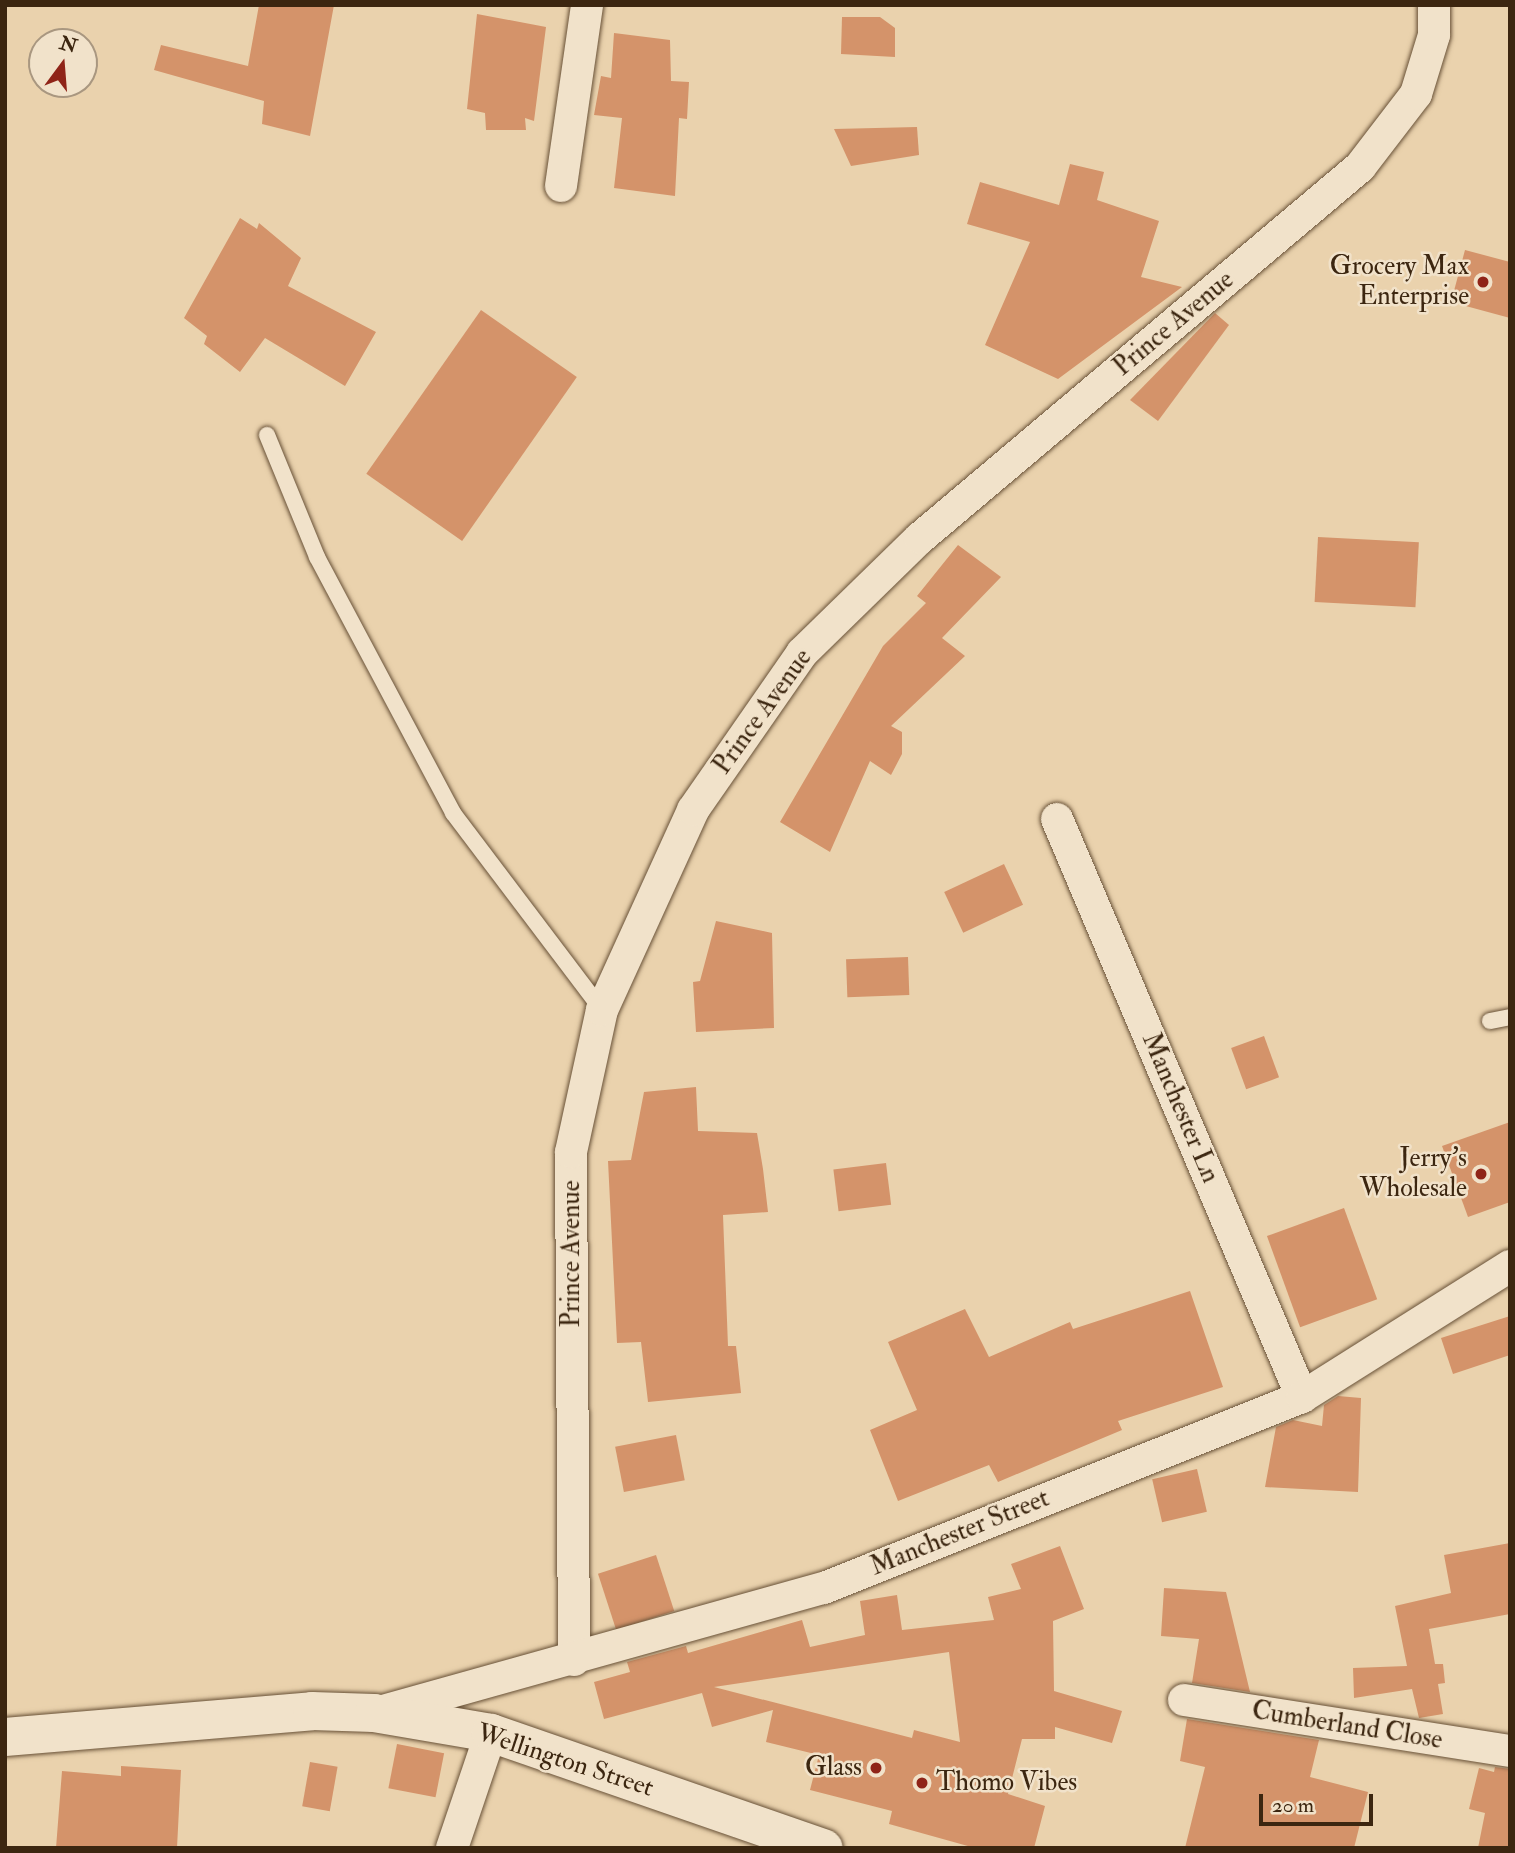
<!DOCTYPE html>
<style>
body{margin:0}
#map{position:relative;width:1515px;height:1853px;overflow:hidden;background:#ead2ad;font-family:"IM FELL Double Pica",serif}
div>[style]{position:absolute}
.building>*{inset:0;background:#d4936a;transform-origin:0 0}
.roads{filter:drop-shadow(0 0 2px #685137) drop-shadow(0 0 2px #685137)}
.service>*{height:16px;margin:-8px;padding:0 8px;transform-origin:8px;border-radius:8px;background:#f1e2ca}
.minor>*{height:32px;margin:-16px;padding:0 16px;transform-origin:16px;border-radius:16px;background:#f1e2ca}
.secondary>*{height:38px;margin:-19px;padding:0 19px;transform-origin:19px;border-radius:19px;background:#f1e2ca}
.dots>*{width:19px;height:19px;translate:-50% -50%;box-sizing:border-box;border:4px solid #f1e2ca;border-radius:50%}
span{translate:-50% -50%;white-space:nowrap;text-align:center;line-height:1.15;-webkit-text-stroke:5px #f1e2ca;paint-order:stroke}
.poi-label{font-size:26px;color:#3c2610}
.right{translate:-100% -50%;text-align:right}
.left{translate:0 -50%;text-align:left}
.street-label{font-size:26px;color:#3c2610}
.frame{position:absolute;inset:0;border:7px solid #3c2610;pointer-events:none}
.north{position:absolute;left:28px;top:28px;width:70px;height:70px;box-sizing:border-box;background:#f1e2ca;border:2px solid #a99780;border-radius:50%;rotate:16deg;font-size:19px;font-weight:700;line-height:28px;text-align:center;color:#3c2610}
.north::after{content:'';display:block;margin:auto;width:24px;height:32px;background:#8f2418;clip-path:polygon(50% 0,100% 100%,50% 72%,0 100%)}
.scale{position:absolute;left:1259px;top:1794px;width:114px;height:32px;box-sizing:border-box;border:4px solid #3c2610;border-top:0;padding-left:9px;font-size:21px;line-height:24px;white-space:nowrap;color:#3c2610;-webkit-text-stroke:5px #f1e2ca;paint-order:stroke}
</style>
<div id="map">
<div class="building">
<div style="clip-path:polygon(259px 5px,334px 5px,310px 136px,262px 124px,264px 101px,154px 70px,161px 45px,248px 66px)"></div>
<div style="clip-path:polygon(477px 14px,546px 27px,534px 121px,525px 118px,526px 130px,486px 130px,485px 113px,467px 109px)"></div>
<div style="clip-path:polygon(842px 17px,880px 17px,895px 28px,895px 57px,841px 54px)"></div>
<div style="clip-path:polygon(614px 33px,670px 40px,671px 81px,689px 82px,687px 119px,679px 118px,675px 196px,614px 188px,622px 118px,594px 115px,601px 76px,611px 78px)"></div>
<div style="clip-path:polygon(917px 127px,919px 155px,851px 166px,834px 129px)"></div>
<div style="clip-path:polygon(1070px 164px,1104px 172px,1097px 200px,1159px 221px,1141px 277px,1182px 287px,1058px 379px,985px 345px,1030px 242px,967px 224px,980px 182px,1059px 205px)"></div>
<div style="clip-path:polygon(240px 218px,257px 229px,259px 223px,301px 258px,288px 286px,376px 332px,345px 386px,265px 338px,240px 372px,204px 344px,207px 336px,184px 318px)"></div>
<div style="clip-path:polygon(1465px 250px,1510px 262px,1510px 318px,1451px 302px)"></div>
<div style="left:481px;top:310px;width:117px;height:200px;rotate:35deg"></div>
<div style="clip-path:polygon(1215px 313px,1229px 325px,1158px 421px,1130px 400px)"></div>
<div style="left:1318px;top:537px;width:101px;height:65px;rotate:3deg"></div>
<div style="clip-path:polygon(958px 545px,1001px 577px,942px 638px,965px 656px,891px 726px,902px 732px,902px 754px,891px 775px,870px 761px,830px 852px,780px 822px,883px 646px,926px 603px,917px 596px)"></div>
<div style="left:1004px;top:864px;width:45px;height:66px;rotate:65deg"></div>
<div style="clip-path:polygon(716px 921px,772px 933px,774px 1028px,696px 1032px,693px 982px,700px 981px)"></div>
<div style="left:908px;top:957px;width:38px;height:62px;rotate:88deg"></div>
<div style="left:1264px;top:1036px;width:44px;height:35px;rotate:70deg"></div>
<div style="clip-path:polygon(696px 1087px,698px 1131px,757px 1133px,763px 1169px,768px 1212px,723px 1215px,728px 1346px,736px 1346px,741px 1393px,648px 1402px,641px 1342px,617px 1343px,608px 1161px,631px 1160px,644px 1092px)"></div>
<div style="clip-path:polygon(1510px 1122px,1510px 1202px,1468px 1217px,1442px 1146px)"></div>
<div style="left:886px;top:1163px;width:42px;height:53px;rotate:83deg"></div>
<div style="left:1344px;top:1208px;width:97px;height:82px;rotate:70deg"></div>
<div style="clip-path:polygon(1190px 1291px,1223px 1387px,1118px 1421px,1122px 1430px,998px 1482px,989px 1465px,898px 1501px,870px 1430px,917px 1410px,888px 1342px,965px 1309px,989px 1357px,1070px 1322px,1073px 1329px)"></div>
<div style="clip-path:polygon(1510px 1316px,1510px 1355px,1453px 1374px,1441px 1338px)"></div>
<div style="clip-path:polygon(1338px 1396px,1361px 1398px,1358px 1492px,1265px 1487px,1276px 1427px,1293px 1420px,1322px 1426px,1324px 1405px)"></div>
<div style="left:676px;top:1435px;width:46px;height:62px;rotate:79deg"></div>
<div style="left:1197px;top:1469px;width:44px;height:46px;rotate:77deg"></div>
<div style="clip-path:polygon(1510px 1543px,1510px 1614px,1429px 1629px,1435px 1664px,1443px 1664px,1445px 1683px,1438px 1684px,1443px 1714px,1419px 1718px,1412px 1689px,1354px 1698px,1353px 1668px,1407px 1666px,1395px 1606px,1451px 1593px,1444px 1555px)"></div>
<div style="clip-path:polygon(evenodd,1060px 1546px,1084px 1609px,1053px 1621px,1054px 1691px,1122px 1711px,1112px 1743px,1055px 1727px,1055px 1739px,1022px 1739px,1008px 1794px,1045px 1806px,1034px 1848px,975px 1848px,889px 1824px,892px 1811px,810px 1790px,819px 1755px,766px 1742px,773px 1710px,712px 1727px,702px 1693px,604px 1719px,594px 1682px,630px 1672px,627px 1662px,686px 1646px,688px 1653px,802px 1620px,810px 1647px,865px 1635px,860px 1601px,897px 1595px,902px 1630px,994px 1620px,988px 1597px,1021px 1589px,1011px 1564px,1060px 1546px,949px 1652px,960px 1742px,914px 1730px,912px 1738px,714px 1687px,949px 1652px)"></div>
<div style="left:656px;top:1555px;width:59px;height:61px;rotate:72deg"></div>
<div style="clip-path:polygon(1164px 1588px,1226px 1592px,1250px 1692px,1192px 1683px,1199px 1639px,1161px 1636px)"></div>
<div style="clip-path:polygon(1187px 1719px,1319px 1740px,1310px 1777px,1368px 1792px,1354px 1848px,1185px 1848px,1205px 1767px,1180px 1761px)"></div>
<div style="left:397px;top:1744px;width:48px;height:45px;rotate:11deg"></div>
<div style="left:310px;top:1762px;width:28px;height:45px;rotate:10deg"></div>
<div style="clip-path:polygon(121px 1766px,181px 1770px,177px 1848px,56px 1848px,62px 1771px,121px 1776px)"></div>
<div style="clip-path:polygon(1495px 1767px,1510px 1769px,1510px 1848px,1478px 1848px,1485px 1813px,1469px 1809px,1479px 1768px,1494px 1772px)"></div>
</div>
<div class="roads">
<div class="service">
<div style="left:267px;top:435px;width:132px;rotate:67.7deg"></div>
<div style="left:317px;top:557px;width:290px;rotate:62deg"></div>
<div style="left:453px;top:813px;width:247px;rotate:52.9deg"></div>
<div style="left:1490px;top:1021px;width:20px;rotate:-11deg"></div>
</div>
<div class="minor">
<div style="left:561px;top:186px;width:183px;rotate:-81.8deg"></div>
<div style="left:1057px;top:819px;width:628px;rotate:67.03deg"></div>
<div style="left:574px;top:1660px;width:508px;rotate:-90.34deg"></div>
<div style="left:571px;top:1152px;width:145px;rotate:-77.7deg"></div>
<div style="left:602px;top:1010px;width:220px;rotate:-65.5deg"></div>
<div style="left:693px;top:810px;width:191px;rotate:-55.2deg"></div>
<div style="left:802px;top:653px;width:165px;rotate:-44.3deg"></div>
<div style="left:920px;top:538px;width:576px;rotate:-40.14deg"></div>
<div style="left:1360px;top:167px;width:92px;rotate:-52.5deg"></div>
<div style="left:1416px;top:94px;width:62px;rotate:-73deg"></div>
<div style="left:1434px;top:35px;width:30px;rotate:-90deg"></div>
<div style="left:1184px;top:1700px;width:330px;rotate:8.9deg"></div>
<div style="left:379px;top:1712px;width:462px;rotate:-15.6deg"></div>
<div style="left:824px;top:1588px;width:515px;rotate:-21.78deg"></div>
<div style="left:1302px;top:1397px;width:246px;rotate:-32.2deg"></div>
<div style="left:452px;top:1848px;width:121px;rotate:-71.3deg"></div>
</div>
<div class="secondary">
<div style="left:5px;top:1737px;width:308px;rotate:-4.8deg"></div>
<div style="left:312px;top:1711px;width:62px;rotate:1.8deg"></div>
<div style="left:374px;top:1713px;width:119px;rotate:9.7deg"></div>
<div style="left:491px;top:1733px;width:352px;rotate:19.1deg"></div>
</div>
</div>
<div class="dots">
<div style="left:1483px;top:282px;background:#8f2418"></div>
<div style="left:1481px;top:1174px;background:#8f2418"></div>
<div style="left:876px;top:1768px;background:#8f2418"></div>
<div style="left:922px;top:1783px;background:#8f2418"></div>
</div>
<div class="poi-label">
<span class="right" style="left:1469px;top:282px">Grocery Max<br>Enterprise</span>
<span class="right" style="left:1467px;top:1174px">Jerry's<br>Wholesale</span>
<span class="right" style="left:862px;top:1768px">Glass</span>
<span class="left" style="left:936px;top:1783px">Thomo Vibes</span>
</div>
<div class="street-label">
<span style="left:1174px;top:324px;rotate:-40deg">Prince Avenue</span>
<span style="left:763px;top:712px;rotate:-54deg">Prince Avenue</span>
<span style="left:1180px;top:1108px;rotate:67deg">Manchester Ln</span>
<span style="left:572px;top:1254px;rotate:-90deg">Prince Avenue</span>
<span style="left:960px;top:1533px;rotate:-22deg">Manchester Street</span>
<span style="left:1347px;top:1726px;rotate:9deg">Cumberland Close</span>
<span style="left:565px;top:1761px;rotate:18deg">Wellington Street</span>
</div>
<div class="frame"></div>
<div class="north">N</div>
<div class="scale">20 m</div>
</div>
